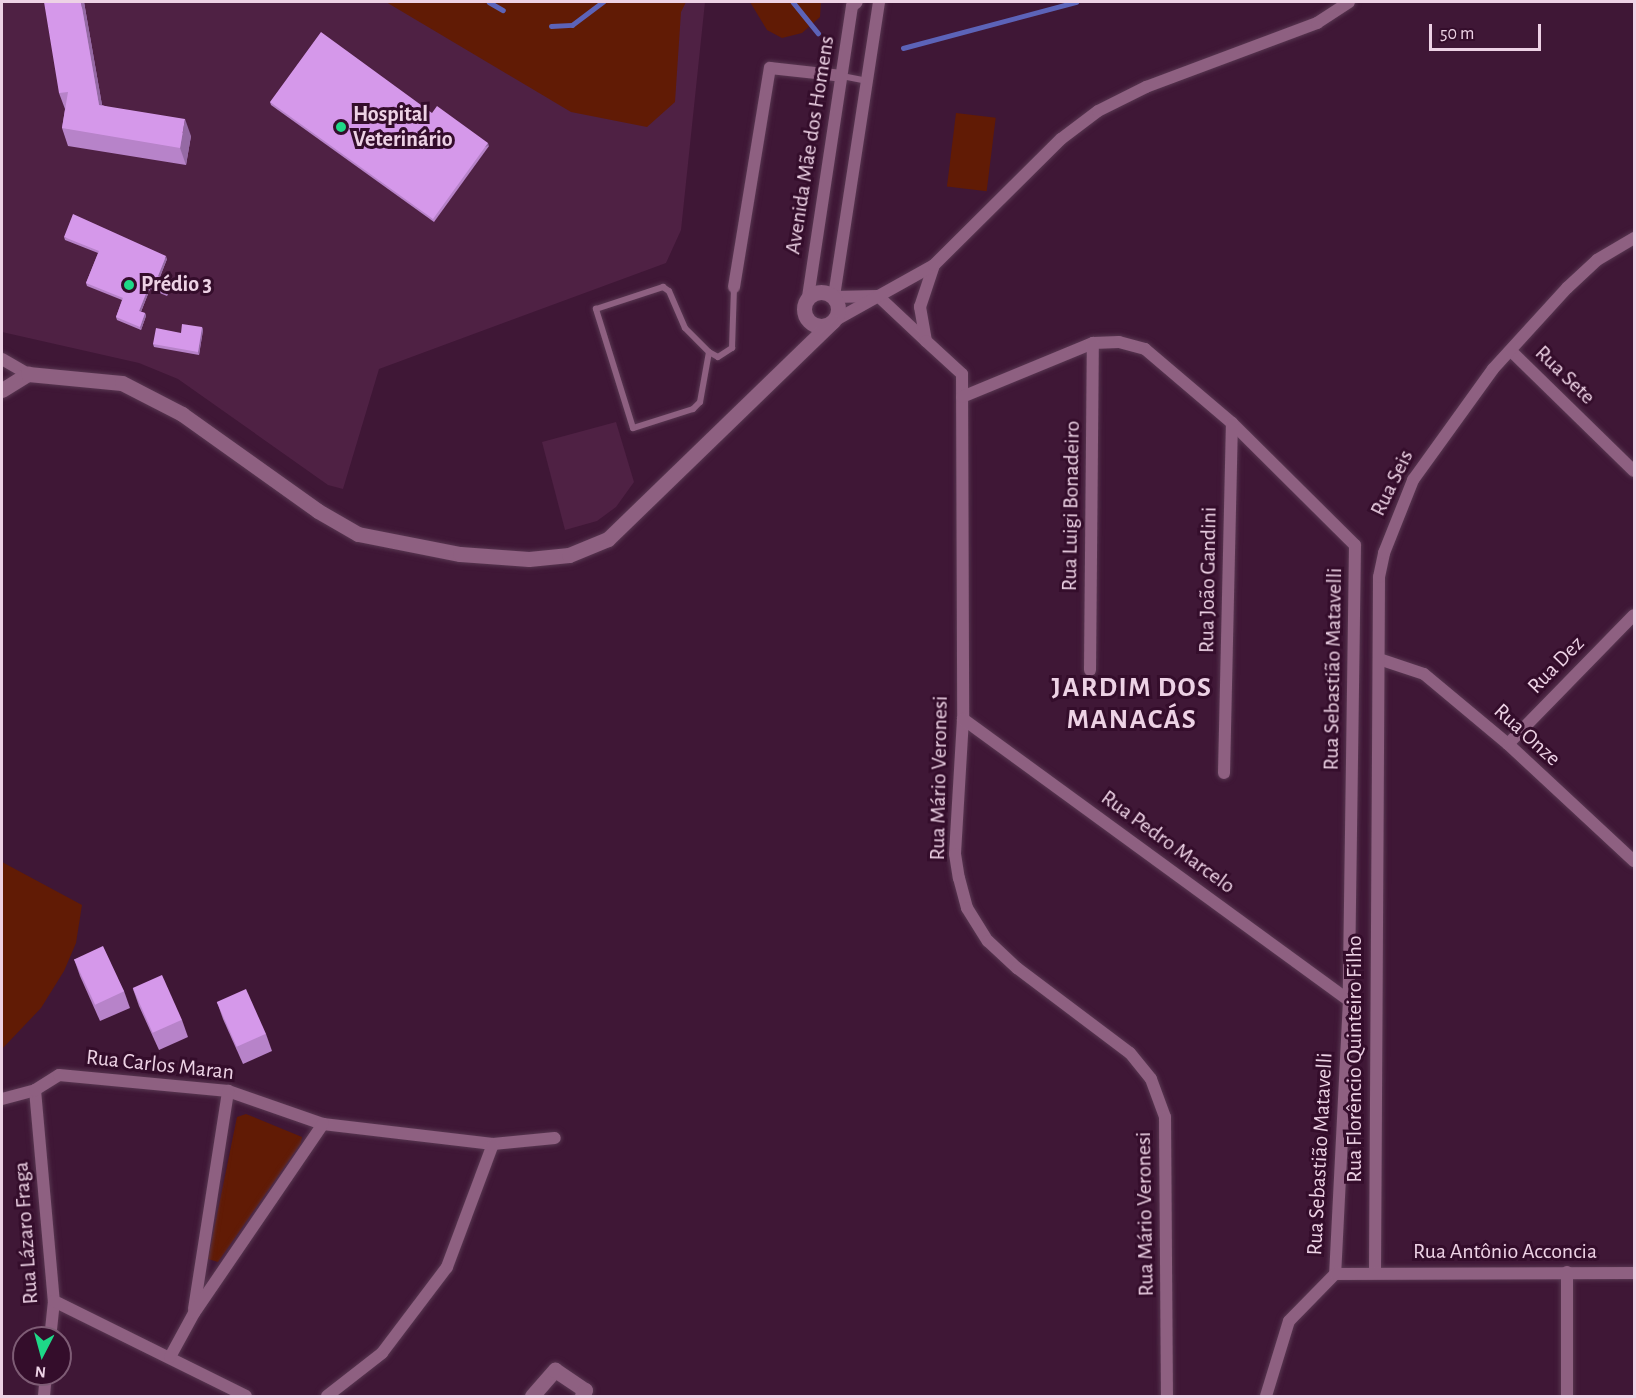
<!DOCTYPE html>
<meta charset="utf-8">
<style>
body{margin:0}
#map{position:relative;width:1636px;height:1398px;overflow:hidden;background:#3f1736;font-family:"Alegreya Sans",sans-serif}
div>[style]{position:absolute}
.built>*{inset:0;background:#4f2144}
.green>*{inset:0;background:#611b05;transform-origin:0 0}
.stream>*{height:4.5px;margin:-2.25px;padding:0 2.25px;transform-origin:2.25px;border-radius:2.25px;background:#5c63b8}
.roads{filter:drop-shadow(0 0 2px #583751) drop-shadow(0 0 2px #583751)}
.service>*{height:6px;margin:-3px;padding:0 3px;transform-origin:3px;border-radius:3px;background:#8e6081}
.minor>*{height:12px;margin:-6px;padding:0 6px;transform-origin:6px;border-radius:6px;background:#8e6081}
.tertiary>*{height:15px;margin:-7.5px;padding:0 7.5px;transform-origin:7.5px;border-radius:7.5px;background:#8e6081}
.tertiary>.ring{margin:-7.5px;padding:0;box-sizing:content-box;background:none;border:15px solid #8e6081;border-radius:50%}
.wall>*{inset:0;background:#b783c9}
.shaded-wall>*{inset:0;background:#956aa4;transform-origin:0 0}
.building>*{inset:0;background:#d598ea;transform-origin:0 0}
.dots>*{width:16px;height:16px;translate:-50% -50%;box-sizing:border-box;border:3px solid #340d2b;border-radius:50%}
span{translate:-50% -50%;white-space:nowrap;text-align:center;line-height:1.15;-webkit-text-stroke:6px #340d2b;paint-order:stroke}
.poi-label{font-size:22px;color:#edd2e5;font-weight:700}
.left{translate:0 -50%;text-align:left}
.street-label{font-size:22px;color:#edd2e5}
.district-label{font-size:28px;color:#edd2e5;font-weight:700;letter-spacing:1.5px}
.frame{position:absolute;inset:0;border:3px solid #edd2e5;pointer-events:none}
.north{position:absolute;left:12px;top:1326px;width:60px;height:60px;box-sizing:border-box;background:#340d2b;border:2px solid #7e5c75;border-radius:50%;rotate:186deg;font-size:16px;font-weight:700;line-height:24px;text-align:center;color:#edd2e5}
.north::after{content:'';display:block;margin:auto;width:21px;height:27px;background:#1ed888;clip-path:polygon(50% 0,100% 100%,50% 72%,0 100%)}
.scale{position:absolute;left:1429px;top:24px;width:112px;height:27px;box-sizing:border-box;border:3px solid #edd2e5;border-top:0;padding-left:8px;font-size:18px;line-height:21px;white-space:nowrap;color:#edd2e5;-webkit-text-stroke:4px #340d2b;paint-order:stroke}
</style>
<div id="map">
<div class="built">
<div style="clip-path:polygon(2px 2px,705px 2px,681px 230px,666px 263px,379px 369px,343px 489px,328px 485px,178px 379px,139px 363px,2px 332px)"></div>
<div style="clip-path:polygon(616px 422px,634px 482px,616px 507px,597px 521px,565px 530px,542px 442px)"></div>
</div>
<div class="green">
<div style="clip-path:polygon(386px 2px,686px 2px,681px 12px,675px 102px,647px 127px,571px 112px)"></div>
<div style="clip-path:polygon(750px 2px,821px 2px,820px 17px,802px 33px,782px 38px,767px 30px)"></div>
<div style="left:956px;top:113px;width:40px;height:74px;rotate:7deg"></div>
<div style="clip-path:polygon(2px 862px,82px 905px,76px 943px,64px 971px,41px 1008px,2px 1049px)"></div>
<div style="clip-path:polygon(246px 1114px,302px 1137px,301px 1143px,218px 1262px,208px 1259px,237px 1117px)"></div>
</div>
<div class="stream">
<div style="left:489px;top:2px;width:16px;rotate:30deg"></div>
<div style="left:793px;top:2px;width:40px;rotate:51deg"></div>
<div style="left:551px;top:26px;width:21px;rotate:-3deg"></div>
<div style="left:572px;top:25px;width:39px;rotate:-37deg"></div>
<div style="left:903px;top:48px;width:179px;rotate:-14.9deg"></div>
</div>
<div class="roads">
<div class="service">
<div style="left:842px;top:76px;width:26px;rotate:11deg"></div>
<div style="left:663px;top:287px;width:7px;rotate:34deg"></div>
<div style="left:669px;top:291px;width:40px;rotate:66.6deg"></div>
<div style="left:685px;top:328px;width:34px;rotate:45deg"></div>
<div style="left:709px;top:352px;width:51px;rotate:100.2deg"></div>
<div style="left:700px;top:402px;width:10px;rotate:135deg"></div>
<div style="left:693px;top:409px;width:63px;rotate:162.4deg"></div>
<div style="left:633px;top:428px;width:125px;rotate:-107.3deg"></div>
<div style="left:596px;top:309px;width:71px;rotate:-18.2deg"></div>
<div style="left:709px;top:352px;width:10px;rotate:29deg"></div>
<div style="left:718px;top:357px;width:17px;rotate:-33deg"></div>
<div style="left:732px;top:348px;width:61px;rotate:-88.1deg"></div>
</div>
<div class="minor">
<div style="left:879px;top:2px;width:298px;rotate:98.7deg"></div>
<div style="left:834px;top:297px;width:44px;rotate:-1.3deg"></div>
<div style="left:878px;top:296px;width:66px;rotate:43.2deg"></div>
<div style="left:926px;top:341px;width:35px;rotate:-100deg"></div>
<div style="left:920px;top:307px;width:44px;rotate:-71.6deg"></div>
<div style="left:734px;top:287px;width:222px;rotate:-80.7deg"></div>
<div style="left:770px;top:68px;width:72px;rotate:6.3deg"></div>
<div style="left:808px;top:297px;width:294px;rotate:-81.4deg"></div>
<div style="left:852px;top:6px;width:6px;rotate:-39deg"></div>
<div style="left:832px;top:322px;width:117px;rotate:-29.2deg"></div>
<div style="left:934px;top:265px;width:179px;rotate:-44.8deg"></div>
<div style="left:1061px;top:139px;width:46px;rotate:-37.1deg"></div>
<div style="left:1098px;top:111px;width:54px;rotate:-26.6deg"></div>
<div style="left:1146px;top:87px;width:183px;rotate:-20.5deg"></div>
<div style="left:1317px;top:23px;width:38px;rotate:-33deg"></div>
<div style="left:926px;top:341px;width:49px;rotate:42.5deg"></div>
<div style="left:962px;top:374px;width:345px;rotate:89.8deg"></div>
<div style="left:963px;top:719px;width:135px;rotate:93.4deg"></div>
<div style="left:955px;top:854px;width:24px;rotate:81deg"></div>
<div style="left:959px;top:878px;width:31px;rotate:75deg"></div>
<div style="left:967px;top:908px;width:39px;rotate:58deg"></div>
<div style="left:988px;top:941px;width:40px;rotate:43deg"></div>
<div style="left:1017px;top:968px;width:141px;rotate:37deg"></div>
<div style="left:1130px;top:1053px;width:33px;rotate:51deg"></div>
<div style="left:1151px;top:1079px;width:40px;rotate:69.8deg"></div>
<div style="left:1165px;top:1117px;width:279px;rotate:89.6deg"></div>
<div style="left:1512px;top:352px;width:170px;rotate:44.3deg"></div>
<div style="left:2px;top:359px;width:30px;rotate:30deg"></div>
<div style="left:962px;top:397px;width:142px;rotate:-22.4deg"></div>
<div style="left:1093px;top:343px;width:26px;rotate:-2deg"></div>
<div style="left:1119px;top:342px;width:27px;rotate:15deg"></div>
<div style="left:1145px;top:349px;width:114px;rotate:40.4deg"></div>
<div style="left:1232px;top:423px;width:173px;rotate:44.8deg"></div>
<div style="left:1355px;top:545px;width:455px;rotate:90.8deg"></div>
<div style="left:1349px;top:1000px;width:274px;rotate:92.9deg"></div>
<div style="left:1379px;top:659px;width:47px;rotate:18.4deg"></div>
<div style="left:1424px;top:674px;width:109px;rotate:39.8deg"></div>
<div style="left:1508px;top:744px;width:172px;rotate:42.9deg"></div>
<div style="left:1090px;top:670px;width:327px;rotate:-89.5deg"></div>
<div style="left:963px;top:719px;width:477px;rotate:36.1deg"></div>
<div style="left:1508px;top:744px;width:180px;rotate:-45.7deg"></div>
<div style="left:1224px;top:773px;width:350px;rotate:-88.7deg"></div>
<div style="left:35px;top:1090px;width:212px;rotate:84.9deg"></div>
<div style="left:54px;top:1301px;width:37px;rotate:96deg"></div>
<div style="left:2px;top:1099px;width:34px;rotate:-15deg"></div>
<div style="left:35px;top:1090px;width:28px;rotate:-32deg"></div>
<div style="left:59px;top:1075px;width:170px;rotate:5.4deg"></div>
<div style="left:228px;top:1091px;width:101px;rotate:19.2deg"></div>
<div style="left:323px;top:1124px;width:171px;rotate:6.7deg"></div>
<div style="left:493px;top:1144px;width:62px;rotate:-5.5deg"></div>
<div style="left:1375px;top:1273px;width:696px;rotate:-89.67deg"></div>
<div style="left:1379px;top:577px;width:25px;rotate:-78deg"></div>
<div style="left:1384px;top:553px;width:79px;rotate:-68.3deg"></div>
<div style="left:1413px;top:480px;width:137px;rotate:-54.2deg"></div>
<div style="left:1493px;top:369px;width:110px;rotate:-47.6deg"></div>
<div style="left:1567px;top:288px;width:41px;rotate:-43deg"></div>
<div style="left:1597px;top:260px;width:43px;rotate:-30.7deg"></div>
<div style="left:54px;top:1301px;width:214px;rotate:26.3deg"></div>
<div style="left:194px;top:1309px;width:221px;rotate:-81.1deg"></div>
<div style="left:170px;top:1357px;width:50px;rotate:-61.4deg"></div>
<div style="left:194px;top:1313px;width:229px;rotate:-55.7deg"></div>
<div style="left:44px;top:1396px;width:22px;rotate:-85deg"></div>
<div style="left:327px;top:1396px;width:70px;rotate:-38deg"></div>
<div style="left:382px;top:1353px;width:108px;rotate:-52.9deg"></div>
<div style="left:447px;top:1267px;width:131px;rotate:-69.5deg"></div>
<div style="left:1266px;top:1396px;width:78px;rotate:-73deg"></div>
<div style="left:1289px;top:1321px;width:66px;rotate:-45.6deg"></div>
<div style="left:1335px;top:1274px;width:299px;rotate:-0.2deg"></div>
<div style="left:1567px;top:1396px;width:124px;rotate:-90deg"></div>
</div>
<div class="tertiary">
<div class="ring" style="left:804px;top:292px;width:19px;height:19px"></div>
<div style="left:2px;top:390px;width:31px;rotate:-32deg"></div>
<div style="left:28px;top:374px;width:94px;rotate:5.5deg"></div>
<div style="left:122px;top:383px;width:68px;rotate:27.3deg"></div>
<div style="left:182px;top:414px;width:167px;rotate:35.5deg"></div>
<div style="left:318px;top:511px;width:46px;rotate:29.9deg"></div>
<div style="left:358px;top:534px;width:104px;rotate:11.1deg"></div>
<div style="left:460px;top:554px;width:69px;rotate:4.1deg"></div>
<div style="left:529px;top:559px;width:40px;rotate:-5.7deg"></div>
<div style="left:569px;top:555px;width:42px;rotate:-22.3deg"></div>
<div style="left:608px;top:539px;width:312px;rotate:-44.1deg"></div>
<div style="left:532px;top:1396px;width:35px;rotate:-49deg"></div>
<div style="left:555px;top:1370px;width:36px;rotate:34deg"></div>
<div style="left:585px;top:1390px;width:7px;rotate:117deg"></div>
</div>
</div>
<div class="wall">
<div style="clip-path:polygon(84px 2px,102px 105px,191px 136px,186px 165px,68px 146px,62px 128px,65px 109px,59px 93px)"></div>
<div style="clip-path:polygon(270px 102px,432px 113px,489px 146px,434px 222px,271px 105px)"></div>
<div style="clip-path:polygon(64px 237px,167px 259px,160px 277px,171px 281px,172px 284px,167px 296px,150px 289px,141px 312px,145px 313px,146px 316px,141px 330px,117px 320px,116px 317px,122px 300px,87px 286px,86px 283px,98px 253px,65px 240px)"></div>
<div style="clip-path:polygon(202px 327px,203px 330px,199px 355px,154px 347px,153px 344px,181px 333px)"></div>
<div style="clip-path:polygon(74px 959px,124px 991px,130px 1008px,100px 1021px,80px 976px)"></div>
<div style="clip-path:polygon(133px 989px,182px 1020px,188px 1037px,159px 1050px,139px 1006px)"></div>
<div style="clip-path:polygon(217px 1002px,266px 1034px,272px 1051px,243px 1064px,223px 1019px)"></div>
</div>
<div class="shaded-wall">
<div style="clip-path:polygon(81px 2px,84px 2px,105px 122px,99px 105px)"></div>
<div style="clip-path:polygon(185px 119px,191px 136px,186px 165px,180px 148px)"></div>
<div style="left:488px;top:143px;width:3px;height:94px;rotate:72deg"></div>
<div style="clip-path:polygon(166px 256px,167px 259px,159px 279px,158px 276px)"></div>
<div style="clip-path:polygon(171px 281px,172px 284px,167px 296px,166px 293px)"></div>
<div style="clip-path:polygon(149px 286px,150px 289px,140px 314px,139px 311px)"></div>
<div style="clip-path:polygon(145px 313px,146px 316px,141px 330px,140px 327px)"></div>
<div style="clip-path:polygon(202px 327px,203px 330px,199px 355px,198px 352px)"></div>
</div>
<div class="building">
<div style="clip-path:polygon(44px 2px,81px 2px,99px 105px,185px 119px,180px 148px,62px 128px,68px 92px,59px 93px)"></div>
<div style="clip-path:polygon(321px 32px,432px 113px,437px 106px,488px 143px,433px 219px,270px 102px)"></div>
<div style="clip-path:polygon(73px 214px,166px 256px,158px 276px,171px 281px,166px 293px,149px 286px,139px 311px,145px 313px,140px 327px,116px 317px,123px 298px,86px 283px,99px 251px,64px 237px)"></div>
<div style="clip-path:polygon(182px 324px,202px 327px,198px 352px,153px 344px,156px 328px,181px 333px)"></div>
<div style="left:103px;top:946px;width:50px;height:32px;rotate:65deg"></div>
<div style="left:162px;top:975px;width:49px;height:32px;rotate:66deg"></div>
<div style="left:246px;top:989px;width:49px;height:32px;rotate:66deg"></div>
</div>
<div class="dots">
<div style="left:341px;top:127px;background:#1ed888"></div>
<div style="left:129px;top:285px;background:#1ed888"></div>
</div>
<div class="poi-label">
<span class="left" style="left:353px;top:127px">Hospital<br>Veterinário</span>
<span class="left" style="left:141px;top:285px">Prédio 3</span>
</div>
<div class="street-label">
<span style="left:810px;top:145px;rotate:-81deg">Avenida Mãe dos Homens</span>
<span style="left:1565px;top:375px;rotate:44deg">Rua Sete</span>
<span style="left:1392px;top:483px;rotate:-64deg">Rua Seis</span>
<span style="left:1071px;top:506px;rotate:-89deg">Rua Luigi Bonadeiro</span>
<span style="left:1208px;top:580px;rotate:-89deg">Rua João Gandini</span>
<span style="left:1556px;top:665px;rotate:-46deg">Rua Dez</span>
<span style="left:1333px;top:669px;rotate:-89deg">Rua Sebastião Matavelli</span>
<span style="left:1527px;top:735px;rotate:42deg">Rua Onze</span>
<span style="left:939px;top:778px;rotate:-89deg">Rua Mário Veronesi</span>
<span style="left:1168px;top:842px;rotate:36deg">Rua Pedro Marcelo</span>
<span style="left:1355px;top:1059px;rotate:-90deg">Rua Florêncio Quinteiro Filho</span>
<span style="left:160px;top:1065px;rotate:6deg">Rua Carlos Maran</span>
<span style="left:1320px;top:1154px;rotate:-87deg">Rua Sebastião Matavelli</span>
<span style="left:1145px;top:1214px;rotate:-91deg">Rua Mário Veronesi</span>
<span style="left:26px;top:1233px;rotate:-94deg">Rua Lázaro Fraga</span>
<span style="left:1505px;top:1252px">Rua Antônio Acconcia</span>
</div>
<div class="district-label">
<span style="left:1132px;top:704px">JARDIM DOS<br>MANACÁS</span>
</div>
<div class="frame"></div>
<div class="north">N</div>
<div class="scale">50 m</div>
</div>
